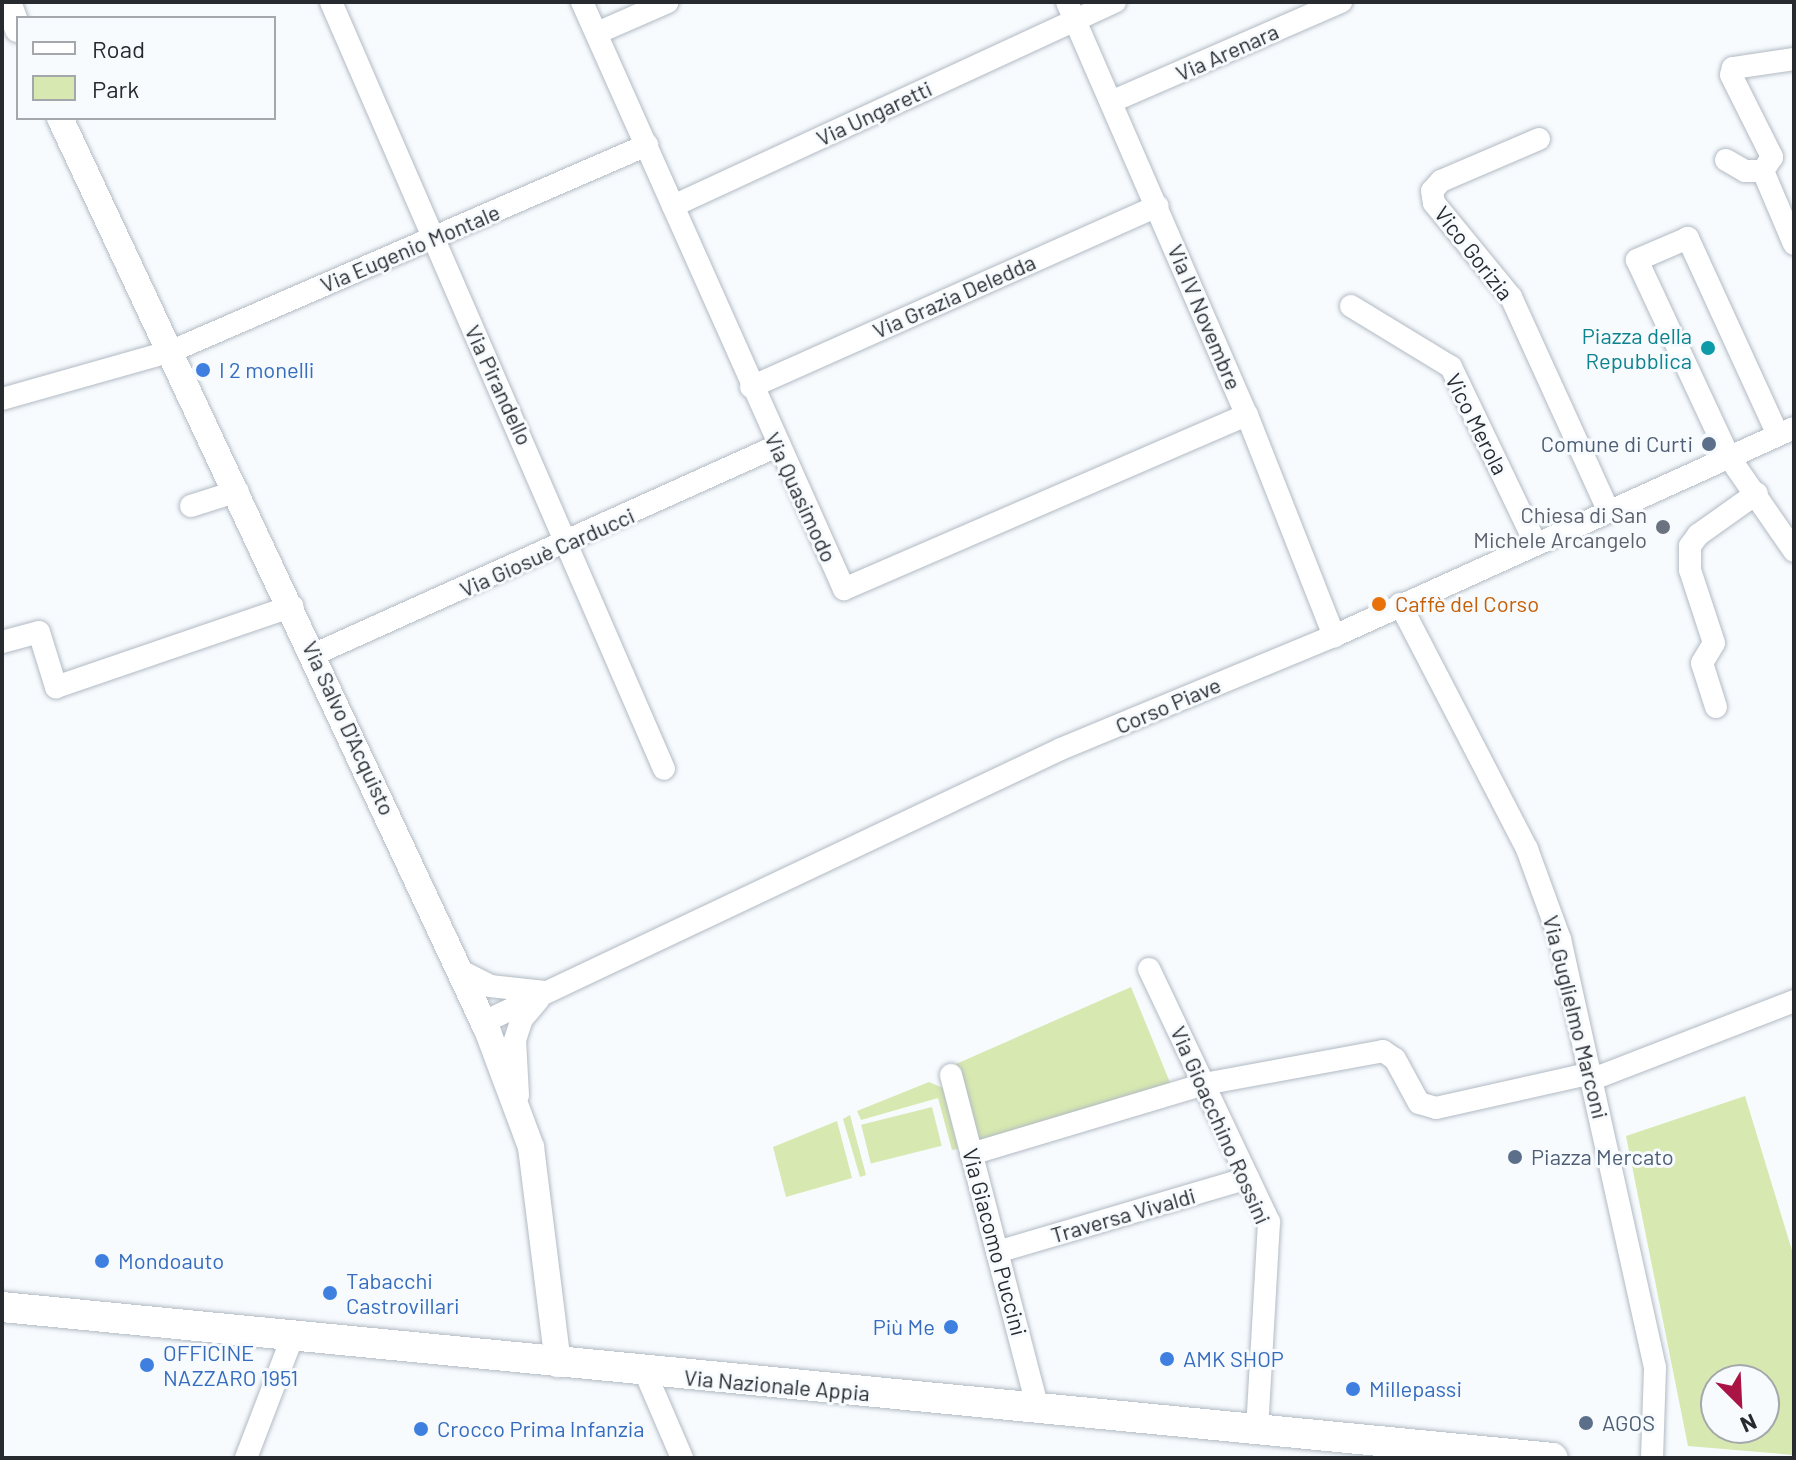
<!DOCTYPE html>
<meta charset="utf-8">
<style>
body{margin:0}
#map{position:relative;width:1796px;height:1460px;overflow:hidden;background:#f7fbfe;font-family:Barlow,sans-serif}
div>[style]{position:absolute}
.green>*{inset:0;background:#d7e8b0;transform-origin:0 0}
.roads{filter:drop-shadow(0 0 2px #b2bac3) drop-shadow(0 0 2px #b2bac3)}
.minor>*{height:22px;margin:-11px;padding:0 11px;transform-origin:11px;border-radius:11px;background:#fff}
.tertiary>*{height:26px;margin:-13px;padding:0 13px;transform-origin:13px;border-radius:13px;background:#fff}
.secondary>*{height:30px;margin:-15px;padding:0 15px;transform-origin:15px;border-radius:15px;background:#fff}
.dots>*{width:22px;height:22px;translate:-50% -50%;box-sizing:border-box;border:4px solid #f7fbfe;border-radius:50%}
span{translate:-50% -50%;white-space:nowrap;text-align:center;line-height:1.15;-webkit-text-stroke:6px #f7fbfe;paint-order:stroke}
.street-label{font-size:22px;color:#272a2e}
.culture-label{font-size:22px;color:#0d838f}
.right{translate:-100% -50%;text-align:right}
.shop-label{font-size:22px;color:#366cbe}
.left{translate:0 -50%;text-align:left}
.service-label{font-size:22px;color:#4e5e75}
.worship-label{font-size:22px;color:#5b616d}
.food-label{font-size:22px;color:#c56008}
.frame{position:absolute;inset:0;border:4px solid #272a2e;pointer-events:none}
.legend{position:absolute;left:16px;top:16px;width:260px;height:104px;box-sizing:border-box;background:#f7fbfe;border:2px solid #a4a7ab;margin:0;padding:10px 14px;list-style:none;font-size:24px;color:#272a2e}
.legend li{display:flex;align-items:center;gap:16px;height:40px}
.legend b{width:40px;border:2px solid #a4a7ab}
.north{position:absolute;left:1700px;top:1364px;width:80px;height:80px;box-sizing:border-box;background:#f7fbfe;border:2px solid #a4a7ab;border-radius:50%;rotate:156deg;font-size:22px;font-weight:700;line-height:32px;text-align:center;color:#272a2e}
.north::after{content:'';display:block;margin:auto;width:28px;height:36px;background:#a91444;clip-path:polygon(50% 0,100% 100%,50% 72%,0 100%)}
</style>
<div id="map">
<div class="green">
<div style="clip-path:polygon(1131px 987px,1171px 1085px,978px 1141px,956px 1064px)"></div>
<div style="clip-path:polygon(929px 1082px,943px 1088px,958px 1149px,952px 1150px,938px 1098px,861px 1120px,857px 1111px)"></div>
<div style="clip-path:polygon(evenodd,1745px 1096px,1794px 1257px,1794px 1455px,1688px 1446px,1626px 1136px,1745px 1096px,1716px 1380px,1764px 1380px,1764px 1428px,1716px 1428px,1716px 1380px)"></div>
<div style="left:932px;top:1107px;width:40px;height:73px;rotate:76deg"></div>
<div style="clip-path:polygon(850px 1115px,866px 1175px,860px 1177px,843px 1119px)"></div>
<div style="clip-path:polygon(837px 1121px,852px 1178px,786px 1197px,773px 1147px)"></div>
</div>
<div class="roads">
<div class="minor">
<div style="left:331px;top:2px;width:836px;rotate:66.53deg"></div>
<div style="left:582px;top:2px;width:643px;rotate:65.95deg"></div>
<div style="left:844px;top:589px;width:439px;rotate:-23.4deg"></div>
<div style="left:1067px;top:2px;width:451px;rotate:66.5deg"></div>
<div style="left:1247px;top:415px;width:238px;rotate:68.5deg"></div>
<div style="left:597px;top:33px;width:77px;rotate:-23.6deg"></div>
<div style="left:1794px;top:59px;width:62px;rotate:171.6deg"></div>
<div style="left:1733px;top:68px;width:7px;rotate:106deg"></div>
<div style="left:1731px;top:75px;width:92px;rotate:63.4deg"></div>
<div style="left:1772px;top:157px;width:17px;rotate:123deg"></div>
<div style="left:1763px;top:171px;width:79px;rotate:67deg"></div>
<div style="left:1113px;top:101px;width:249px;rotate:-23.5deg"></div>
<div style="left:1539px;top:139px;width:107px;rotate:156.8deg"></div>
<div style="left:1441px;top:181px;width:13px;rotate:132deg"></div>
<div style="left:1432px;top:191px;width:12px;rotate:81deg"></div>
<div style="left:1434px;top:203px;width:122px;rotate:50.7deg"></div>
<div style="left:1511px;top:297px;width:234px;rotate:65.5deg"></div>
<div style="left:1726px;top:160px;width:22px;rotate:30deg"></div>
<div style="left:1745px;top:171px;width:18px"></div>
<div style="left:673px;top:206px;width:487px;rotate:-24.8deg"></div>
<div style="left:1351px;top:306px;width:117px;rotate:31.4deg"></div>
<div style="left:1451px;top:367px;width:194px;rotate:64.4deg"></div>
<div style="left:751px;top:387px;width:445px;rotate:-24deg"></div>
<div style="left:2px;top:399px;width:177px;rotate:-15.8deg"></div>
<div style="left:172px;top:351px;width:518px;rotate:-23.45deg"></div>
<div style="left:1778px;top:435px;width:217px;rotate:-114.6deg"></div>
<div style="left:1688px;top:238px;width:56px;rotate:156.7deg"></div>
<div style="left:1637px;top:260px;width:217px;rotate:65deg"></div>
<div style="left:1729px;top:457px;width:114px;rotate:55.3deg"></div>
<div style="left:191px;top:506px;width:49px;rotate:-17.7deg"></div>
<div style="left:1400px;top:604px;width:276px;rotate:62.6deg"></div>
<div style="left:1527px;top:849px;width:96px;rotate:69.9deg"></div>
<div style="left:1560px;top:939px;width:439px;rotate:77.5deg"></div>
<div style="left:1655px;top:1368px;width:90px;rotate:91.9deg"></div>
<div style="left:2px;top:642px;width:38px;rotate:-15deg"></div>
<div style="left:39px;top:632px;width:58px;rotate:72.8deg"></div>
<div style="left:56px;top:687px;width:250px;rotate:-18.9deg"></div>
<div style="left:315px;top:654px;width:507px;rotate:-24.24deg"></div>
<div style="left:1716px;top:707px;width:46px;rotate:-107.7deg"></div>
<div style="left:1702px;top:663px;width:23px;rotate:-59deg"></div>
<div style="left:1714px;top:643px;width:77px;rotate:-108.2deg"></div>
<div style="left:1690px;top:570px;width:24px;rotate:-90deg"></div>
<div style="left:1690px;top:546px;width:14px;rotate:-54deg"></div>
<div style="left:1698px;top:535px;width:72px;rotate:-35.4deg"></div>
<div style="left:1149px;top:969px;width:280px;rotate:64.6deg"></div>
<div style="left:1269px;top:1222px;width:208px;rotate:93.3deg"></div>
<div style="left:463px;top:972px;width:30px;rotate:27deg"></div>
<div style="left:490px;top:986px;width:55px;rotate:6.2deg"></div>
<div style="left:484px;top:1022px;width:638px;rotate:-25.32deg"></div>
<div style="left:1061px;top:749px;width:295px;rotate:-22.5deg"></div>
<div style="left:1334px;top:636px;width:505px;rotate:-24.33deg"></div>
<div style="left:951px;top:1075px;width:345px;rotate:75.4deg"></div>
<div style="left:1593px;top:1079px;width:216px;rotate:-21.2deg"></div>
<div style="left:518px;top:1095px;width:55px;rotate:-93.1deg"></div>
<div style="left:515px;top:1040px;width:22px;rotate:-72deg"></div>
<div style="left:522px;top:1019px;width:25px;rotate:-50deg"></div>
<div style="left:971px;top:1154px;width:243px;rotate:-16.7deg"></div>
<div style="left:1204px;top:1084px;width:182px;rotate:-10.4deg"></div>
<div style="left:1383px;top:1051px;width:14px;rotate:34deg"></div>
<div style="left:1395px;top:1059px;width:50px;rotate:61.4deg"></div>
<div style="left:1419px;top:1103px;width:18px;rotate:16deg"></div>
<div style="left:1436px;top:1108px;width:160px;rotate:-12.6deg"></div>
<div style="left:997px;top:1252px;width:262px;rotate:-16.4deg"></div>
<div style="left:645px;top:1372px;width:94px;rotate:66.7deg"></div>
<div style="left:246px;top:1458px;width:129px;rotate:-69deg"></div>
</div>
<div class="tertiary">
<div style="left:8px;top:2px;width:29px;rotate:70deg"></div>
<div style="left:60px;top:118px;width:1009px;rotate:64.91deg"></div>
<div style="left:488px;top:1032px;width:123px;rotate:69.5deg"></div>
<div style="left:531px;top:1147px;width:219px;rotate:82.9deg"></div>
</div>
<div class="secondary">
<div style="left:2px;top:1307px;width:1558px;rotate:5.56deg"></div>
</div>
</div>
<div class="dots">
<div style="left:1708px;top:348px;background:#0f9aa8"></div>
<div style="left:203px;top:370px;background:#3f7fe0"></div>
<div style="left:1709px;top:444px;background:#5c6f8a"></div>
<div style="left:1663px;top:527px;background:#6b7280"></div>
<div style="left:1379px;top:604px;background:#e8710a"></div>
<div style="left:1515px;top:1157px;background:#5c6f8a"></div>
<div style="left:102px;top:1261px;background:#3f7fe0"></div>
<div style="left:330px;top:1293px;background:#3f7fe0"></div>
<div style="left:951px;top:1327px;background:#3f7fe0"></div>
<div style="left:1167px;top:1359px;background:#3f7fe0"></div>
<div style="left:147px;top:1365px;background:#3f7fe0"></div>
<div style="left:1353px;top:1389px;background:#3f7fe0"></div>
<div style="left:1586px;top:1423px;background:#5c6f8a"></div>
<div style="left:421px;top:1429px;background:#3f7fe0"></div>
</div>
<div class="street-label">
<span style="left:1227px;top:52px;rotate:-24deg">Via Arenara</span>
<span style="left:874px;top:113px;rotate:-25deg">Via Ungaretti</span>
<span style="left:410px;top:248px;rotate:-23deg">Via Eugenio Montale</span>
<span style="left:1474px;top:253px;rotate:52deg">Vico Gorizia</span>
<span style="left:954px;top:296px;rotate:-24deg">Via Grazia Deledda</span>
<span style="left:1205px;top:317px;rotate:67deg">Via IV Novembre</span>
<span style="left:499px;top:385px;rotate:65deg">Via Pirandello</span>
<span style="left:1477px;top:424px;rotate:63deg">Vico Merola</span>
<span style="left:801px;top:497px;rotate:65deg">Via Quasimodo</span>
<span style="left:547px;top:552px;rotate:-24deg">Via Giosuè Carducci</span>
<span style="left:1168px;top:705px;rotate:-23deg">Corso Piave</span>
<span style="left:349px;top:728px;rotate:65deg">Via Salvo D'Acquisto</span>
<span style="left:1576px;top:1017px;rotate:76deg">Via Guglielmo Marconi</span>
<span style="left:1221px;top:1125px;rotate:66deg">Via Gioacchino Rossini</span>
<span style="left:1123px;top:1215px;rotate:-16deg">Traversa Vivaldi</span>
<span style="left:995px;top:1242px;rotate:75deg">Via Giacomo Puccini</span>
<span style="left:777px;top:1385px;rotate:5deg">Via Nazionale Appia</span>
</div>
<div class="culture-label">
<span class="right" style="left:1692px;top:348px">Piazza della<br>Repubblica</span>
</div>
<div class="shop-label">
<span class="left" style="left:219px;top:370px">I 2 monelli</span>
<span class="left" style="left:118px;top:1261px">Mondoauto</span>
<span class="left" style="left:346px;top:1293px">Tabacchi<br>Castrovillari</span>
<span class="right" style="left:935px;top:1327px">Più Me</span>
<span class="left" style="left:163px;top:1365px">OFFICINE<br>NAZZARO 1951</span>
<span class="left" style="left:1183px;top:1359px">AMK SHOP</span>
<span class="left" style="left:1369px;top:1389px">Millepassi</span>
<span class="left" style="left:437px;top:1429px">Crocco Prima Infanzia</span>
</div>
<div class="service-label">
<span class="right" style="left:1693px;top:444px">Comune di Curti</span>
<span class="left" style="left:1531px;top:1157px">Piazza Mercato</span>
<span class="left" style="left:1602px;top:1423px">AGOS</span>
</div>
<div class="worship-label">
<span class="right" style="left:1647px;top:527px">Chiesa di San<br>Michele Arcangelo</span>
</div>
<div class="food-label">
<span class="left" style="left:1395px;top:604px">Caffè del Corso</span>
</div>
<div class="frame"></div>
<ul class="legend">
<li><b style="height:10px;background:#fff"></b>Road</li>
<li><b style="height:22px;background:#d7e8b0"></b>Park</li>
</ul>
<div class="north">N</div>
</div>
